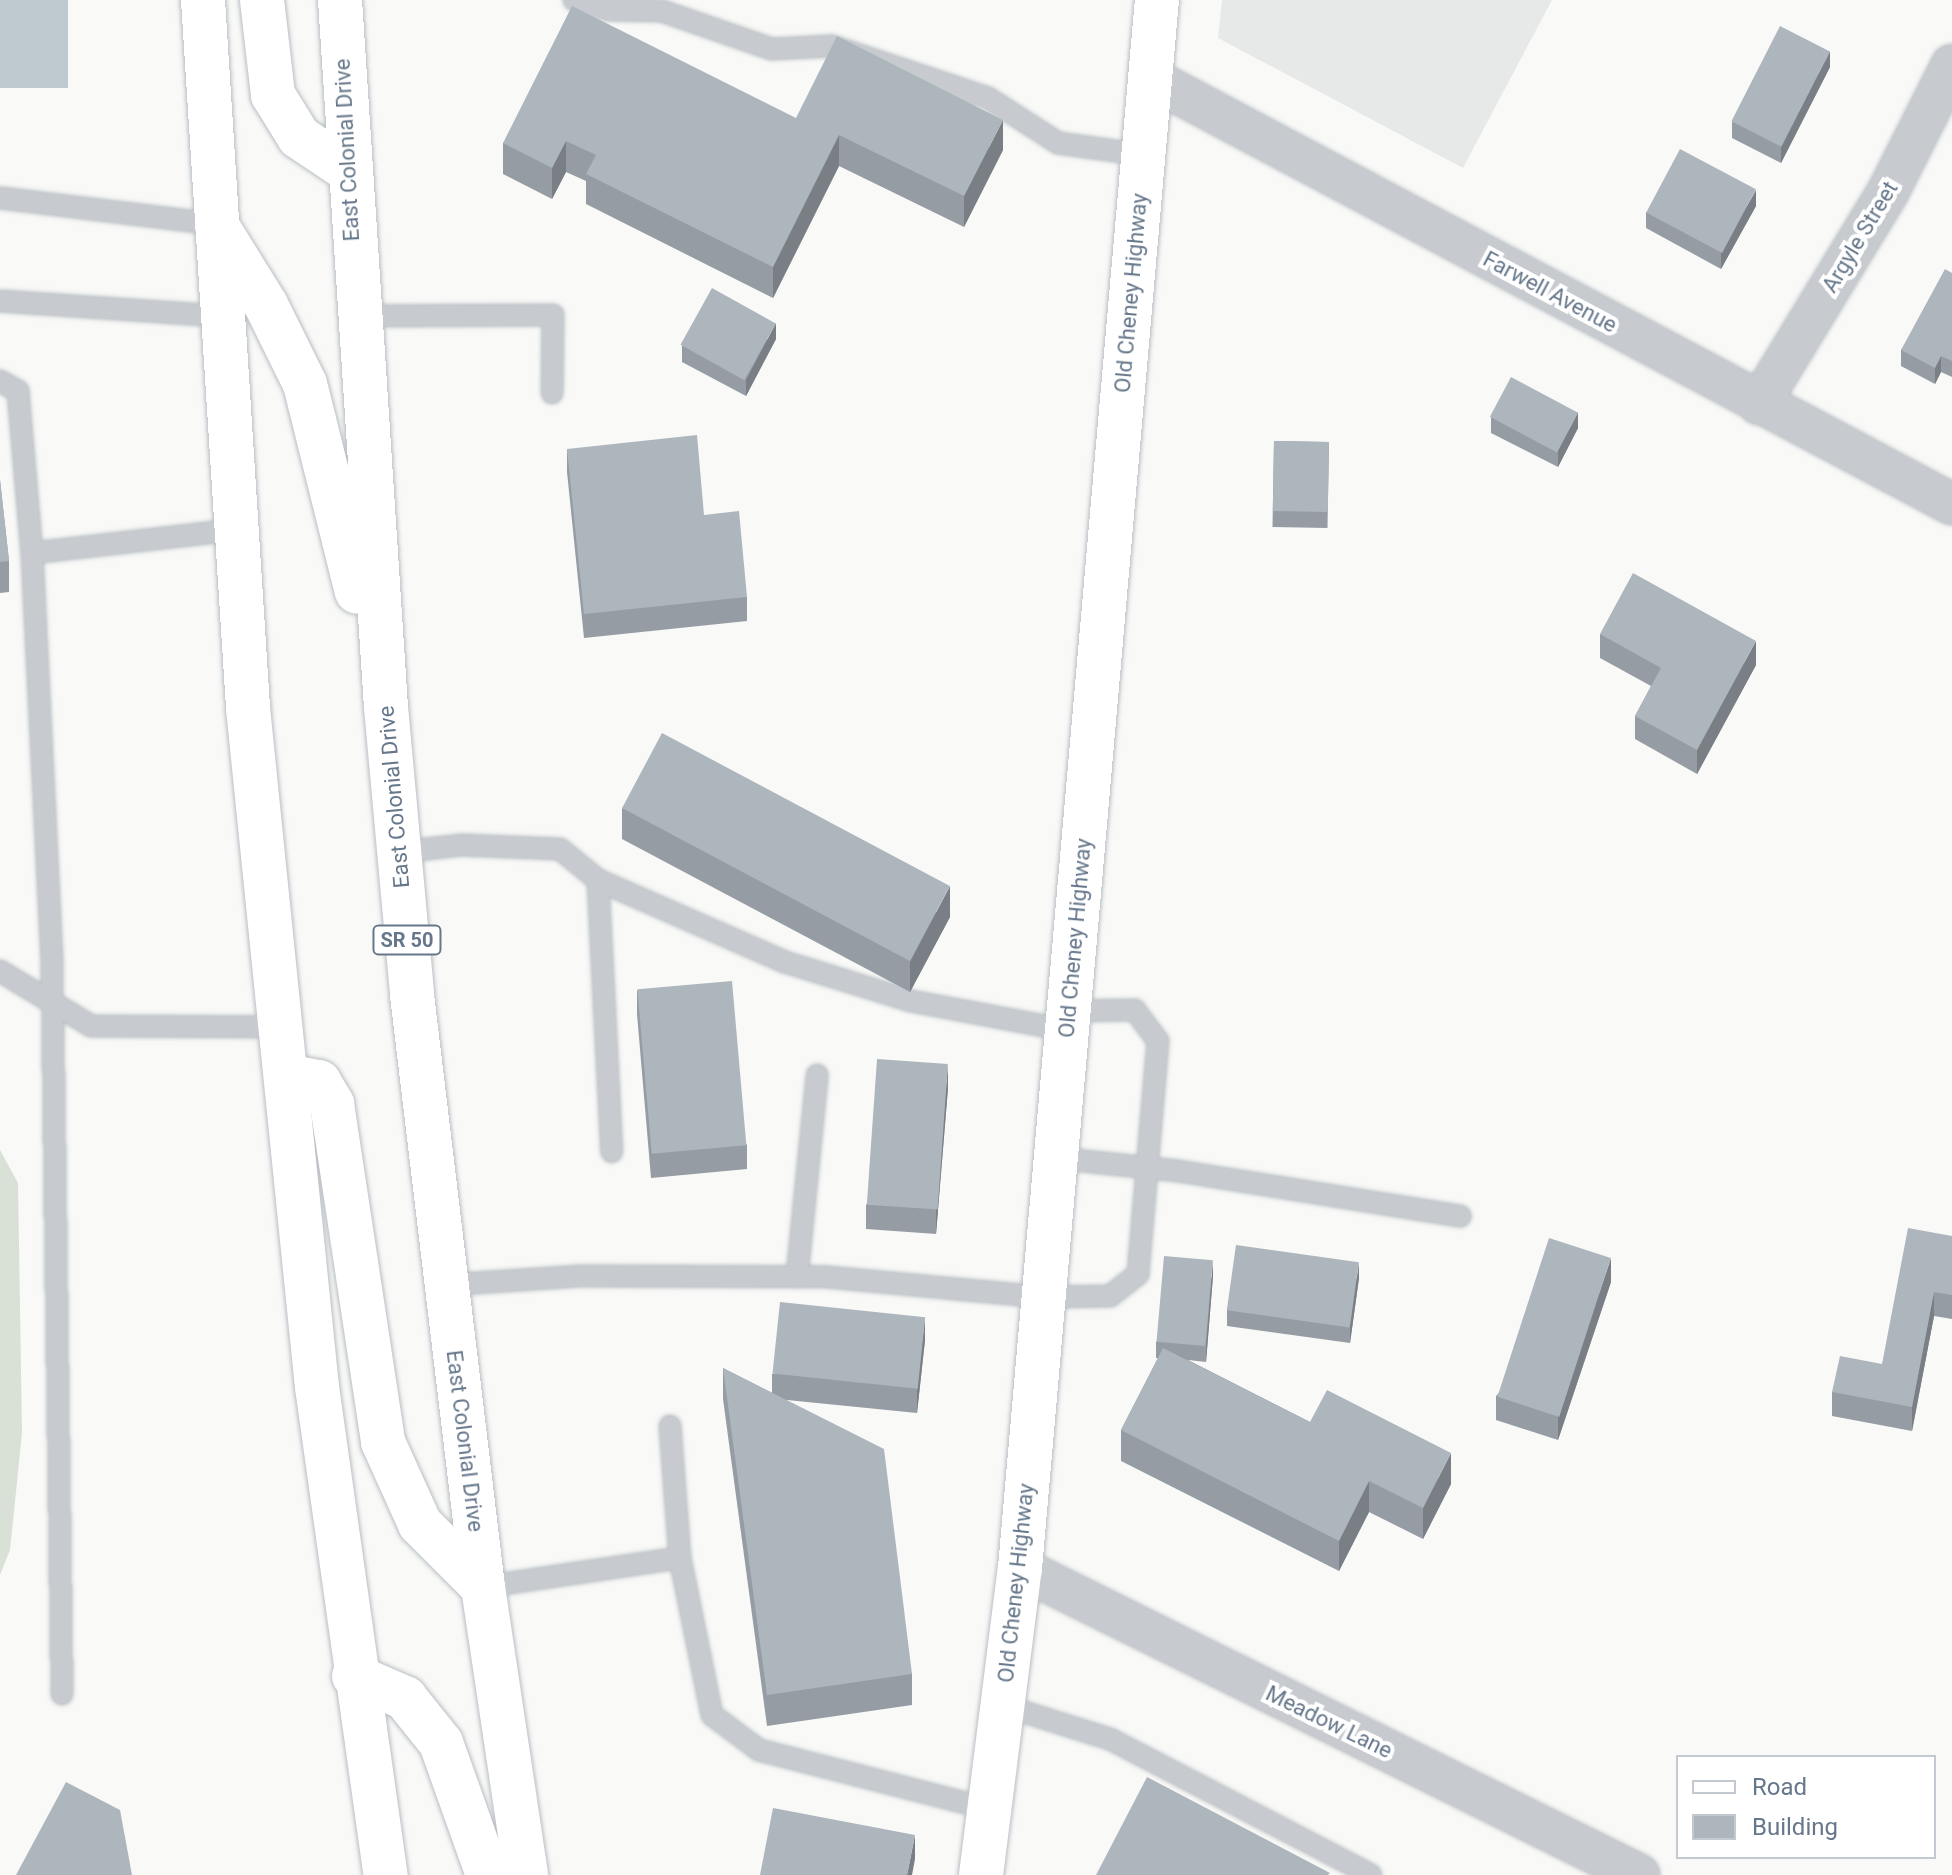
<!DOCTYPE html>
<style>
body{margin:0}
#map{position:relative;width:1952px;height:1875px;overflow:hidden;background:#f9faf7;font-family:Roboto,sans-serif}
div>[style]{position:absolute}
.built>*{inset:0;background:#e7e9e8}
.green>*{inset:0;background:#d9e0d6}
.water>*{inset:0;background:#bfcad0;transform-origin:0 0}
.roads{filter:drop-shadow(0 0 2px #b9bec4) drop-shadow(0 0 2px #b9bec4)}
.lane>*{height:20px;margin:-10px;padding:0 10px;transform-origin:10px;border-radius:10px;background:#c7cacf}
.street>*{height:40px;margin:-20px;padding:0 20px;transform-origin:20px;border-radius:20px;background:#c7cacf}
.secondary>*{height:44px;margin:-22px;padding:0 22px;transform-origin:22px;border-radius:22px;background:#fff}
.highway>*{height:44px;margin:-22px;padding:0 22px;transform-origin:22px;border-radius:22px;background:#fff}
.wall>*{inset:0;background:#959ca3;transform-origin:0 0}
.shaded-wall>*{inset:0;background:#797f84}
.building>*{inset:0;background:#adb5bd;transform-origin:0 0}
span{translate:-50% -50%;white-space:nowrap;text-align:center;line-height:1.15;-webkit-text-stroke:8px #fff;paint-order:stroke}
.shield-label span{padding:2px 6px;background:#fff;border:2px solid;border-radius:6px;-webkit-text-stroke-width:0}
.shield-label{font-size:20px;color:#66778b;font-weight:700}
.street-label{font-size:22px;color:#66778b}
.legend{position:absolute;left:1676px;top:1755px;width:260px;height:104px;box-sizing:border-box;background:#fff;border:2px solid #c2c9d1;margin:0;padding:10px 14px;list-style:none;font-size:24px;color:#66778b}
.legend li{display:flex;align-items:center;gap:16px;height:40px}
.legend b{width:40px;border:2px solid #c2c9d1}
</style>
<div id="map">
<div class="built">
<div style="clip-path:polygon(1222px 0,1552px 0,1463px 168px,1218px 38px)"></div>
</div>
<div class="green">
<div style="clip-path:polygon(0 1150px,18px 1183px,22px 1433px,10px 1550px,0 1575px)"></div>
</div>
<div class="water">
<div style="left:0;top:0;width:68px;height:88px"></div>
</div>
<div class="roads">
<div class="lane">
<div style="left:574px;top:0;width:36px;rotate:16deg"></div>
<div style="left:609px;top:10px;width:53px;rotate:1.1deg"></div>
<div style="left:662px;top:11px;width:116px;rotate:19.1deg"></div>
<div style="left:772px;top:49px;width:60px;rotate:-2.9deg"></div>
<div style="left:832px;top:46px;width:164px;rotate:18.4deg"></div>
<div style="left:988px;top:98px;width:83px;rotate:32.7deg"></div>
<div style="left:1058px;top:143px;width:86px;rotate:8deg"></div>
<div style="left:0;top:198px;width:218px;rotate:6.9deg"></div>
<div style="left:0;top:301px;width:221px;rotate:3.9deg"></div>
<div style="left:358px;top:316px;width:195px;rotate:-0.3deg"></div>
<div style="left:553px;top:315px;width:78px;rotate:90.7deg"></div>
<div style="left:0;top:381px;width:21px;rotate:29deg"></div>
<div style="left:18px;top:391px;width:163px;rotate:85.1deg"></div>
<div style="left:399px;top:852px;width:62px;rotate:-6.4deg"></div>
<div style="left:461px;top:845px;width:99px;rotate:2.3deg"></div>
<div style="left:560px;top:849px;width:49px;rotate:39.2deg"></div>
<div style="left:598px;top:880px;width:204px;rotate:23.7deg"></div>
<div style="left:785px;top:962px;width:132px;rotate:17.2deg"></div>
<div style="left:911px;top:1001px;width:158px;rotate:10.6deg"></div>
<div style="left:598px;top:880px;width:272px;rotate:87.1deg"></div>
<div style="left:0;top:971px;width:106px;rotate:31.1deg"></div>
<div style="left:91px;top:1026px;width:190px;rotate:0.3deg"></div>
<div style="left:1055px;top:1158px;width:124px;rotate:6deg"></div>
<div style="left:1178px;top:1171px;width:286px;rotate:9.1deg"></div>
<div style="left:797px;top:1277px;width:203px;rotate:-84.3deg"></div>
<div style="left:445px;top:1285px;width:134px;rotate:-3.8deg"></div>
<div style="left:579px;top:1276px;width:248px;rotate:0.2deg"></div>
<div style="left:827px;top:1277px;width:217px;rotate:5.3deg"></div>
<div style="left:1043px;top:1297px;width:67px;rotate:-0.9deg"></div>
<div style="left:1110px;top:1296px;width:36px;rotate:-38deg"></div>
<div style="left:1138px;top:1274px;width:234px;rotate:-85.1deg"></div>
<div style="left:1158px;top:1041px;width:39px;rotate:-127deg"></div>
<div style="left:1135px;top:1010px;width:67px;rotate:179.1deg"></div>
<div style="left:670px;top:1426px;width:132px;rotate:85.7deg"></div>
<div style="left:483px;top:1587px;width:199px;rotate:-8.4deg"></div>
<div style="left:680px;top:1558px;width:160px;rotate:78.5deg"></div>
<div style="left:712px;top:1715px;width:59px;rotate:36.7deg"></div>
<div style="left:759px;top:1750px;width:237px;rotate:14.4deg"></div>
<div style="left:62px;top:1694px;width:733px;rotate:-90.78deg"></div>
<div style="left:52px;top:961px;width:408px;rotate:-92.8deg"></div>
<div style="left:32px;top:553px;width:204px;rotate:-6.5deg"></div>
<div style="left:1002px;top:1705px;width:113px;rotate:17.5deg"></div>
<div style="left:1110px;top:1739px;width:294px;rotate:27.5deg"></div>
</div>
<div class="street">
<div style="left:1150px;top:78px;width:908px;rotate:27.98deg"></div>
<div style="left:1759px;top:404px;width:248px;rotate:-58.7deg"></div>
<div style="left:1888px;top:192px;width:142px;rotate:-63.3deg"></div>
<div style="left:1020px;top:1568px;width:691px;rotate:26.38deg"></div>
</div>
<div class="secondary">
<div style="left:981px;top:1875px;width:309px;rotate:-82.8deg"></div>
<div style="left:1020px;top:1568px;width:1574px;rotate:-85.01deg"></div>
</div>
<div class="highway">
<div style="left:203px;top:0;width:709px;rotate:86.36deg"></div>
<div style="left:248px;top:708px;width:682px;rotate:84.2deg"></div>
<div style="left:317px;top:1387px;width:493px;rotate:82deg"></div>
<div style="left:262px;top:0;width:96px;rotate:83.4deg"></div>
<div style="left:273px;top:95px;width:49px;rotate:58.2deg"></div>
<div style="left:299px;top:137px;width:58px;rotate:33.7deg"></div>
<div style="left:340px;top:0;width:708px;rotate:86.28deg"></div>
<div style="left:386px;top:707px;width:289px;rotate:84.8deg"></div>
<div style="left:412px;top:995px;width:596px;rotate:83.16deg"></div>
<div style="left:483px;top:1587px;width:291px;rotate:81.5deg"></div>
<div style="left:217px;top:226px;width:93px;rotate:58.2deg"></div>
<div style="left:266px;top:305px;width:88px;rotate:63.7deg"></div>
<div style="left:305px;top:384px;width:214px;rotate:76deg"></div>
<div style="left:287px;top:1076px;width:33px;rotate:11deg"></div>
<div style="left:319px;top:1082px;width:26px;rotate:59deg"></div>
<div style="left:332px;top:1104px;width:342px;rotate:81.4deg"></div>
<div style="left:383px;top:1442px;width:90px;rotate:65.7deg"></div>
<div style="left:420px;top:1524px;width:89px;rotate:45deg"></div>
<div style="left:354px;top:1676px;width:56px;rotate:23.3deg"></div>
<div style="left:405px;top:1698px;width:58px;rotate:51.3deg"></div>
<div style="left:441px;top:1743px;width:140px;rotate:70.4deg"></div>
</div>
</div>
<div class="wall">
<div style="clip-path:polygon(1830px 67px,1781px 163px,1732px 138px,1732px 122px)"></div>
<div style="clip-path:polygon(796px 118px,1003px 150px,964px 227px,839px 166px,773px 298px,586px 204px,586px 181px,566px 172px,552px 199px,503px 174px,503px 143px)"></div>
<div style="clip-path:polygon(1756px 206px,1721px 269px,1646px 228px,1646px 212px)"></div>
<div style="clip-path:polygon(1952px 273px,1952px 377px,1941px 372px,1935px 384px,1901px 366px,1901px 350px)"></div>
<div style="clip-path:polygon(776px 339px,746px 396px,682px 362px,682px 346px)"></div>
<div style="clip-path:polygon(1491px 417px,1578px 428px,1558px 467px,1491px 433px)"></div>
<div style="left:1329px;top:442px;width:86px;height:55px;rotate:91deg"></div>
<div style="clip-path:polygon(567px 449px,704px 515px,747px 597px,747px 621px,584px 638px,567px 472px)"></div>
<div style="clip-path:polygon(0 480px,9px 561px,9px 592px,0 593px)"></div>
<div style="clip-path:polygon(1600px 634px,1756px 665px,1697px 774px,1635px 739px,1635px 716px,1651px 686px,1600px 658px)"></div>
<div style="clip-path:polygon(622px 808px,950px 917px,910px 992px,622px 839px)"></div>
<div style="clip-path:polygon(637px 990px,747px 1145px,747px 1169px,651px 1178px,637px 1014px)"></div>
<div style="clip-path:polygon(948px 1088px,936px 1234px,866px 1229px,866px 1205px)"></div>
<div style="clip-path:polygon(1952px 1236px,1952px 1319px,1934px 1316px,1912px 1431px,1832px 1416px,1832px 1392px,1882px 1364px)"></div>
<div style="clip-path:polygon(1213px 1276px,1206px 1362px,1188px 1360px,1310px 1422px,1451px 1484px,1423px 1539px,1369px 1512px,1339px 1571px,1121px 1461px,1121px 1430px,1158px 1358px,1156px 1358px,1156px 1342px)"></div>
<div style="clip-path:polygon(1359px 1278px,1350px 1343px,1227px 1326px,1227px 1310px)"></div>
<div style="clip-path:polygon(1611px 1282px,1558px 1440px,1496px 1420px,1496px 1396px)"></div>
<div style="clip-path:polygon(925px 1340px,917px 1413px,787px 1400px,912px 1674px,912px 1705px,767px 1726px,723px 1399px,723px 1368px,772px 1393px,772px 1374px)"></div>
</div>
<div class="shaded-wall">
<div style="clip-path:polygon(1830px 51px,1830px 67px,1781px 163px,1781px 147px)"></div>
<div style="clip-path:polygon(1003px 120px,1003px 150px,964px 227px,964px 196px)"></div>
<div style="clip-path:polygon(839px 135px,839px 166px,773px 298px,773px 267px)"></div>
<div style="clip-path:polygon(566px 141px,566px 172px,552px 199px,552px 168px)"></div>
<div style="clip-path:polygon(1756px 190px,1756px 206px,1721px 269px,1721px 252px)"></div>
<div style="clip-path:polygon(776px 323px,776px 339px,746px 396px,746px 380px)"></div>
<div style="clip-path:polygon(1941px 356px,1941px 372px,1935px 384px,1935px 368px)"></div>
<div style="clip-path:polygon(1578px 412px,1578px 428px,1558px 467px,1558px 451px)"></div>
<div style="clip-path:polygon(1756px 641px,1756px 665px,1697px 774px,1697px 750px)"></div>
<div style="clip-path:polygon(950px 886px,950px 917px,910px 992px,910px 962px)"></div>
<div style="clip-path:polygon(948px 1064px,948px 1088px,936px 1234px,936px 1210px)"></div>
<div style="clip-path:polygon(1611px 1258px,1611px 1282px,1558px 1440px,1558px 1416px)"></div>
<div style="clip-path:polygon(1213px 1260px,1213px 1276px,1206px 1362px,1206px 1346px)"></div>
<div style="clip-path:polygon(1359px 1262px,1359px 1278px,1350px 1343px,1350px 1327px)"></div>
<div style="clip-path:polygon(1934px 1292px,1934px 1316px,1912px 1431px,1912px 1407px)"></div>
<div style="clip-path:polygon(925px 1317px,925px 1340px,917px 1413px,917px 1390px)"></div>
<div style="clip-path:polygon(1451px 1453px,1451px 1484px,1423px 1539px,1423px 1508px)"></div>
<div style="clip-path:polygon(1369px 1481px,1369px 1512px,1339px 1571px,1339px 1541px)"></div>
<div style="clip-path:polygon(915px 1835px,915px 1859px,912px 1875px,907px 1875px)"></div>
</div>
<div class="building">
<div style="clip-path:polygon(572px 6px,796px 118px,837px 36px,1003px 120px,964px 196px,839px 135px,773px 267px,586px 174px,596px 155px,566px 141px,552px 168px,503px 143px)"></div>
<div style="left:1780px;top:26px;width:56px;height:107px;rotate:27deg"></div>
<div style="left:1680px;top:149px;width:86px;height:72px;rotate:28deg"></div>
<div style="clip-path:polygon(1945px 269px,1952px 273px,1952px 361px,1941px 356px,1935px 368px,1901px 350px)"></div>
<div style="left:712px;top:288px;width:73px;height:65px;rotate:29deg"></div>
<div style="left:1511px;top:377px;width:76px;height:45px;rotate:28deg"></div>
<div style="clip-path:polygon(697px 435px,704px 515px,739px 511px,747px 597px,584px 614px,567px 449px)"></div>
<div style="left:1329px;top:442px;width:70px;height:55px;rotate:91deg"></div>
<div style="clip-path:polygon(0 480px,9px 561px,0 562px)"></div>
<div style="clip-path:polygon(1633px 573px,1756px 641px,1697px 750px,1635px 716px,1661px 668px,1600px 634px)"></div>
<div style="left:662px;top:733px;width:326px;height:85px;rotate:28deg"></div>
<div style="left:732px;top:981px;width:165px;height:95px;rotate:85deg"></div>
<div style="left:877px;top:1059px;width:71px;height:146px;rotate:4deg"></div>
<div style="clip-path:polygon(1908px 1228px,1952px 1236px,1952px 1295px,1934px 1292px,1912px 1407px,1832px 1392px,1840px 1356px,1882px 1364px)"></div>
<div style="left:1549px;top:1238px;width:65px;height:167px;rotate:18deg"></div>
<div style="left:1236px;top:1245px;width:124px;height:66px;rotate:8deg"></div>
<div style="left:1164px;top:1256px;width:49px;height:86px;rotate:5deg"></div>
<div style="left:780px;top:1302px;width:146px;height:72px;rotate:6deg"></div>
<div style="clip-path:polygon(1163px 1348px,1310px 1422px,1327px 1390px,1451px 1453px,1423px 1508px,1369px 1481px,1339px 1541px,1121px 1430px)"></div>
<div style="clip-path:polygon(723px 1368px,884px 1449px,912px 1674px,767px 1695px)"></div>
<div style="clip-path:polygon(1147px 1777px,1330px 1873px,1328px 1875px,1096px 1875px)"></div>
<div style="clip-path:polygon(66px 1782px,120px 1810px,132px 1875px,16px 1875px)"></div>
<div style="clip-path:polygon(773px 1808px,915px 1835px,907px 1875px,760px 1875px)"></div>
</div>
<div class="shield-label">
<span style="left:407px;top:940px">SR 50</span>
</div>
<div class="street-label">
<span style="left:347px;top:150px;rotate:-93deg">East Colonial Drive</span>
<span style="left:1860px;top:237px;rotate:-59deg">Argyle Street</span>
<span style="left:1550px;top:292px;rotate:28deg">Farwell Avenue</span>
<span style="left:1131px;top:293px;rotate:-85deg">Old Cheney Highway</span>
<span style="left:394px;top:797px;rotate:-95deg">East Colonial Drive</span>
<span style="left:1075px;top:938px;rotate:-85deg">Old Cheney Highway</span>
<span style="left:465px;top:1441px;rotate:83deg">East Colonial Drive</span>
<span style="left:1016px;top:1583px;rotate:-84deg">Old Cheney Highway</span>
<span style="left:1329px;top:1722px;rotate:26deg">Meadow Lane</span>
</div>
<ul class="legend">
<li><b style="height:10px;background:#fff"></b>Road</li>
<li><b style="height:22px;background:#adb5bd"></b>Building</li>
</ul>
</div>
